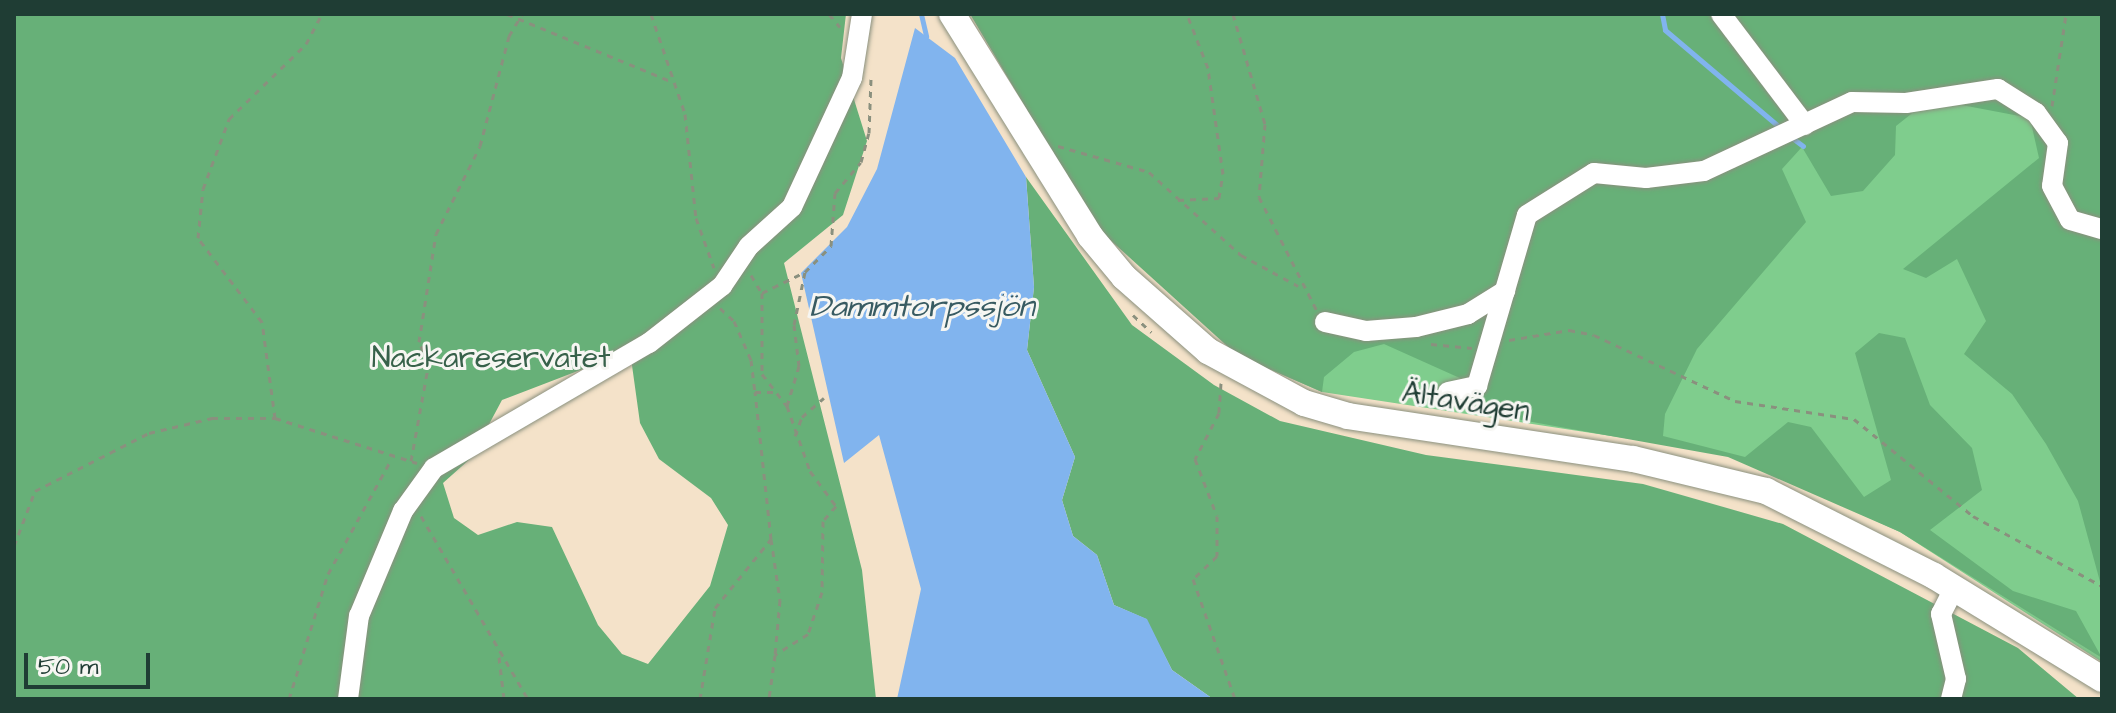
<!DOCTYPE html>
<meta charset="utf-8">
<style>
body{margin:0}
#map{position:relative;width:2116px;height:713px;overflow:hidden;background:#f4e2c9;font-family:"Architects Daughter",sans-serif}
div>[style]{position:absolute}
.green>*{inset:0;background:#7fcd8d}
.forest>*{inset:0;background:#67b078}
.water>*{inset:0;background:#81b4ee}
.stream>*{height:5px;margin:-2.5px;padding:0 2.5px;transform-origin:2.5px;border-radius:2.5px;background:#81b4ee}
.path>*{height:3px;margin-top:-1.5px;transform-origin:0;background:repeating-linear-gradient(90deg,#8a907e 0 6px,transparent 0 12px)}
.roads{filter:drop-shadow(0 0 2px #8a907e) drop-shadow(0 0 2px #8a907e)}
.minor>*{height:20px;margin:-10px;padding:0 10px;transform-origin:10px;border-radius:10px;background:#fff}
.major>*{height:26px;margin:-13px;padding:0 13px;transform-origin:13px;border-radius:13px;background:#fff}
span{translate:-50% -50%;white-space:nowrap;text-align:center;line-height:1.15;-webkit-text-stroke:6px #f6f6f2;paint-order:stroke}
.park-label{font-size:30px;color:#37614a}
.street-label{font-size:30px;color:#1f3d34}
.water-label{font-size:32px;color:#385b62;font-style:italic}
.frame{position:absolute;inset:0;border:16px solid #1f3d34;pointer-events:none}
.scale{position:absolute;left:24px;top:653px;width:126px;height:36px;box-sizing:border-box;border:4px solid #1f3d34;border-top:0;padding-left:10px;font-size:24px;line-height:28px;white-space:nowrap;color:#1f3d34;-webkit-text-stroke:6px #f6f6f2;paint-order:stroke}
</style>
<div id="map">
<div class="green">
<div style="clip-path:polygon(2102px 14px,2102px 662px,1900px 532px,1730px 454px,1322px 392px,1237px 355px)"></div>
</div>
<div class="forest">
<div style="clip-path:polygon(evenodd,14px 14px,846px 14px,841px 58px,867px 141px,843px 215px,784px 263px,862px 570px,876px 699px,14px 699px,14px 14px,630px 351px,640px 423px,659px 459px,711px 498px,728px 525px,710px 586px,648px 664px,622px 654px,598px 625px,552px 527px,517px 522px,478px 535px,454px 518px,443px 483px,471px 458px,502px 400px,630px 351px)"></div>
<div style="clip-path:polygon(970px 14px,2102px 14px,2102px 589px,2078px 501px,2046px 444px,2012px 394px,1964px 354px,1986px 321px,1957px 259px,1926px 278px,1903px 269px,2039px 158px,2030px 118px,1930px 99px,1896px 126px,1895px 155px,1863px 191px,1831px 196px,1802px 147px,1782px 169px,1806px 222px,1697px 349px,1665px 414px,1663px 436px,1745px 457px,1788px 422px,1811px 427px,1864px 497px,1891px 480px,1855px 353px,1879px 333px,1905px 338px,1930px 405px,1972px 448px,1982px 490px,1930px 530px,2013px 591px,2076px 611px,2102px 658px,1900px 532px,1728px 457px,1482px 413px,1462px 379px,1384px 344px,1354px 352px,1324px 377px,1322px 392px,1237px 355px,1097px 228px)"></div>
<div style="clip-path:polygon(1026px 177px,1132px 325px,1214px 385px,1280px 421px,1426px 455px,1643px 484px,1783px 524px,2018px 648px,2079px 699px,1213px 699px,1172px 670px,1146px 619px,1114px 605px,1097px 555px,1073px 536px,1062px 500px,1075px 457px,1027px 350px,1034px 287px)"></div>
</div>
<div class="water">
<div style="clip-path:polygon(915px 28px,955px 58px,1026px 177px,1034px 287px,1027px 350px,1075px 457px,1062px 500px,1073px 536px,1097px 555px,1114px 605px,1147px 619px,1172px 670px,1213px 699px,897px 699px,921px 589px,879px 435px,844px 463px,801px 273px,847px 227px,877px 169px)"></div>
</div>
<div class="stream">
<div style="left:921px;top:14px;width:23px;rotate:77deg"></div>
<div style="left:1662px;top:14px;width:16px;rotate:79deg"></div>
<div style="left:1665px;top:30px;width:155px;rotate:40.3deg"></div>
<div style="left:1791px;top:137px;width:15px;rotate:37deg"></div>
</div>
<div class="path">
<div style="left:507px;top:14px;width:179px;rotate:22.3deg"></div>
<div style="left:651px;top:14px;width:106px;rotate:71.2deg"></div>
<div style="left:685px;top:114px;width:105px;rotate:84deg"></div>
<div style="left:696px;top:218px;width:53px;rotate:70.2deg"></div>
<div style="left:829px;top:14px;width:17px;rotate:50deg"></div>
<div style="left:1233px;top:14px;width:115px;rotate:73.8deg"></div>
<div style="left:1265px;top:124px;width:73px;rotate:94.7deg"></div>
<div style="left:1259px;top:197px;width:126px;rotate:63deg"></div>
<div style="left:2052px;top:106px;width:93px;rotate:-81.3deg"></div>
<div style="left:1058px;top:146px;width:95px;rotate:15.9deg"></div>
<div style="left:1149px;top:172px;width:124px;rotate:42.1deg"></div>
<div style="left:1241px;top:255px;width:65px;rotate:28.5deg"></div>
<div style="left:1178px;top:200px;width:41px;rotate:-2.8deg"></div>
<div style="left:1219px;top:198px;width:24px;rotate:-81deg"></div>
<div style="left:1223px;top:174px;width:107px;rotate:-98.1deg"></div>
<div style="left:1208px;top:68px;width:58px;rotate:-111.3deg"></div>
<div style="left:751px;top:275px;width:21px;rotate:59deg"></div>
<div style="left:762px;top:293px;width:81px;rotate:90deg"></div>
<div style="left:762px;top:374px;width:41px;rotate:52deg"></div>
<div style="left:787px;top:406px;width:69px;rotate:70.5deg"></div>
<div style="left:810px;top:471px;width:44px;rotate:53.4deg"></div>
<div style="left:836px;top:506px;width:20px;rotate:131deg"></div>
<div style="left:823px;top:521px;width:71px;rotate:90.8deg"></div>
<div style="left:822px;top:592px;width:44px;rotate:108.4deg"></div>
<div style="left:808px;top:634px;width:39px;rotate:148deg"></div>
<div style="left:775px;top:655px;width:44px;rotate:97.8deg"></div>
<div style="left:762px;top:293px;width:48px;rotate:-26deg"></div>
<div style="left:805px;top:272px;width:37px;rotate:-45deg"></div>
<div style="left:831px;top:246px;width:53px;rotate:-85.7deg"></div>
<div style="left:835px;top:193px;width:40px;rotate:-50deg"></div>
<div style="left:861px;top:162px;width:30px;rotate:-75deg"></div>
<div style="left:869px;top:133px;width:54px;rotate:-87.9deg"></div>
<div style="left:720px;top:308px;width:19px;rotate:43deg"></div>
<div style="left:734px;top:321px;width:43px;rotate:66.4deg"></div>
<div style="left:751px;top:360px;width:32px;rotate:83deg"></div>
<div style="left:755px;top:392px;width:22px"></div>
<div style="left:1133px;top:315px;width:25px;rotate:43deg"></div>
<div style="left:1509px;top:340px;width:61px;rotate:-9.5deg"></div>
<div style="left:1569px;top:330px;width:25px;rotate:11deg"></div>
<div style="left:1594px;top:335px;width:156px;rotate:25.1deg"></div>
<div style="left:1735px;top:401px;width:120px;rotate:8.6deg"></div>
<div style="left:1854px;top:419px;width:154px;rotate:39.2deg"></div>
<div style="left:1973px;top:516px;width:147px;rotate:28.5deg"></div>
<div style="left:1431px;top:344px;width:41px;rotate:5.6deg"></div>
<div style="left:1221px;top:383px;width:30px;rotate:94deg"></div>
<div style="left:1219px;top:413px;width:52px;rotate:117.6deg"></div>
<div style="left:1195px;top:459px;width:61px;rotate:68.9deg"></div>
<div style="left:1217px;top:516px;width:40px;rotate:90deg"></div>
<div style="left:1217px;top:556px;width:33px;rotate:136deg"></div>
<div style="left:1193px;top:579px;width:127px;rotate:70.7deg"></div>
<div style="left:787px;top:406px;width:42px;rotate:-73.3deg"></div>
<div style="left:799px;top:366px;width:41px;rotate:-97deg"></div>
<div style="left:794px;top:325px;width:54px;rotate:-78.3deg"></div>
<div style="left:275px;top:418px;width:97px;rotate:-97.7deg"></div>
<div style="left:262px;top:322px;width:106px;rotate:-127.3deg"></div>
<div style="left:198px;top:238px;width:49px;rotate:-84.2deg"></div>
<div style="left:203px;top:189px;width:75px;rotate:-69.6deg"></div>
<div style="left:229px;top:119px;width:107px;rotate:-44.2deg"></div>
<div style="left:306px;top:44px;width:34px;rotate:-62deg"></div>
<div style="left:795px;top:436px;width:20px;rotate:-70deg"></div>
<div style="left:802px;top:417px;width:29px;rotate:-41deg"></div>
<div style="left:411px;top:461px;width:101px;rotate:-79.7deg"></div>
<div style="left:429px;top:362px;width:22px;rotate:-117deg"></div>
<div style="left:419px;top:342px;width:109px;rotate:-81.1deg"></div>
<div style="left:436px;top:234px;width:98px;rotate:-63.4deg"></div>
<div style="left:480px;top:146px;width:114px;rotate:-75.2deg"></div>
<div style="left:509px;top:36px;width:26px;rotate:-59deg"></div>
<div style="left:421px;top:516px;width:212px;rotate:59.7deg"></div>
<div style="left:771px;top:539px;width:62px;rotate:81.6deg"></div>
<div style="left:780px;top:600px;width:55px;rotate:95.2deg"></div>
<div style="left:14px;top:546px;width:59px;rotate:-69.1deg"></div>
<div style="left:35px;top:491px;width:128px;rotate:-27deg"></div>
<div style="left:149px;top:433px;width:65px;rotate:-13.4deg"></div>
<div style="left:212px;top:418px;width:63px"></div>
<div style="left:275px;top:418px;width:149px;rotate:17.6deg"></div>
<div style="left:499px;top:657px;width:42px;rotate:83.2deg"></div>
<div style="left:289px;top:699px;width:131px;rotate:-72.7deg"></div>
<div style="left:328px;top:574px;width:132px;rotate:-61.1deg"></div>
<div style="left:700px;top:699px;width:92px;rotate:-80.6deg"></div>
<div style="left:715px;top:608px;width:89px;rotate:-50.9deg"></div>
<div style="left:771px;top:539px;width:148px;rotate:-96.2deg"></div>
</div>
<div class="roads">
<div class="minor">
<div style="left:1721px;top:14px;width:139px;rotate:52.9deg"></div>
<div style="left:1325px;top:322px;width:42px;rotate:12.4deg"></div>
<div style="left:1366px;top:331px;width:50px;rotate:-4.6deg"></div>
<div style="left:1416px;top:327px;width:54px;rotate:-14deg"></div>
<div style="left:1468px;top:314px;width:44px;rotate:-31.9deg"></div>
<div style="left:1448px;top:392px;width:30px;rotate:-12deg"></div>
<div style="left:1477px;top:386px;width:178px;rotate:-73.7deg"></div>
<div style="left:1527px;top:215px;width:79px;rotate:-32.1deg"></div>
<div style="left:1594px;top:173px;width:52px;rotate:5.5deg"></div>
<div style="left:1646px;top:178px;width:58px;rotate:-6.9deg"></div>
<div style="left:1704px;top:171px;width:163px;rotate:-25deg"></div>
<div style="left:1852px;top:102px;width:54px;rotate:1.1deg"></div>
<div style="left:1906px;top:103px;width:93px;rotate:-8.7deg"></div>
<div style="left:1998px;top:89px;width:45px;rotate:32.3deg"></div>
<div style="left:2036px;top:113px;width:37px;rotate:54deg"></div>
<div style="left:2058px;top:143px;width:43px;rotate:97.9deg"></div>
<div style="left:2052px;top:186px;width:38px;rotate:62deg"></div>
<div style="left:2070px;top:220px;width:33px;rotate:16deg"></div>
<div style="left:348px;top:699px;width:84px;rotate:-82.5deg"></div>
<div style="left:359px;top:616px;width:114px;rotate:-67.3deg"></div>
<div style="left:403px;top:511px;width:53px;rotate:-54.2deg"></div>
<div style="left:434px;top:468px;width:249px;rotate:-30.2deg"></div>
<div style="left:649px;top:343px;width:93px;rotate:-38deg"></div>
<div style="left:722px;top:286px;width:48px;rotate:-56deg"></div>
<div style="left:749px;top:246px;width:58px;rotate:-42.2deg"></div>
<div style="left:792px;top:207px;width:142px;rotate:-65.1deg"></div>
<div style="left:852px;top:78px;width:65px;rotate:-81.1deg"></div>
<div style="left:1951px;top:699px;width:21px;rotate:-76deg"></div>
<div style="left:1956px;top:679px;width:67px;rotate:-103deg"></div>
<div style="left:1941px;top:614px;width:29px;rotate:-63deg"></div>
</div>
<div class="major">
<div style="left:952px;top:14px;width:261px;rotate:58.1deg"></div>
<div style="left:1090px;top:236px;width:53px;rotate:50.3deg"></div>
<div style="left:1124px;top:277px;width:112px;rotate:41.4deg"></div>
<div style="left:1208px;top:351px;width:109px;rotate:28.4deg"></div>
<div style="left:1304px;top:403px;width:46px;rotate:16.5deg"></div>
<div style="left:1348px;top:416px;width:288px;rotate:8.6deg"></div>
<div style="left:1633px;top:459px;width:137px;rotate:13.5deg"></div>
<div style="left:1766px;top:491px;width:188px;rotate:26.8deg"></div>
<div style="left:1934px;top:576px;width:197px;rotate:31.5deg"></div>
</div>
</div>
<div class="park-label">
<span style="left:491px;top:358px">Nackareservatet</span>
</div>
<div class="street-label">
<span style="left:1466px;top:402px;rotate:9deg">Ältavägen</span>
</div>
<div class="water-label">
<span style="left:922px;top:307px">Dammtorpssjön</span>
</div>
<div class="frame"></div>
<div class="scale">50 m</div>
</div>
